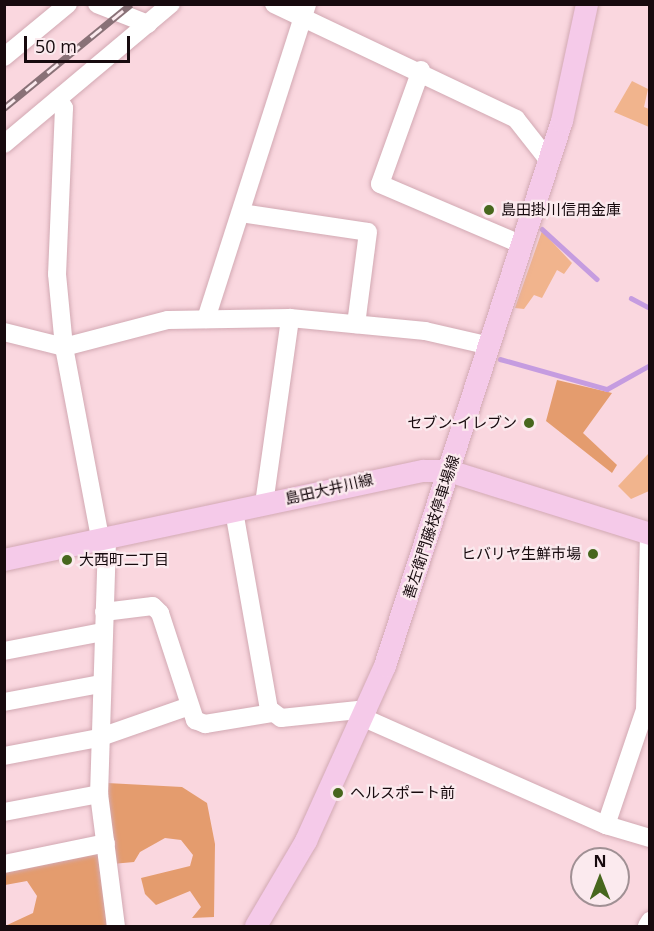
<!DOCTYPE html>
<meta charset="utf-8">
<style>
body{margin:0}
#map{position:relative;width:654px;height:931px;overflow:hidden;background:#fad7df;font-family:"Open Sans","Noto Sans JP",sans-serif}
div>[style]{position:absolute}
.green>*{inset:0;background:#f1b48d}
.forest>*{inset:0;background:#e49c6e}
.stream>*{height:4.5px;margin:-2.25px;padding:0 2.25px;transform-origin:2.25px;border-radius:2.25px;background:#c59ce0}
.roads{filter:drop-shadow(0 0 2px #d2a9b3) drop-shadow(0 0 2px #d2a9b3)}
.minor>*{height:18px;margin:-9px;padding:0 9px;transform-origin:9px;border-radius:9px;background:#fff}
.major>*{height:22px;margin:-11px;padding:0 11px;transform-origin:11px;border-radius:11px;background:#f5cae9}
.rail>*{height:7px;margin-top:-3.5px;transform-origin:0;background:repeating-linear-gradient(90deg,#fbeaee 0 14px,#897177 0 28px);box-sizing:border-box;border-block:2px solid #897177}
.dots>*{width:16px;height:16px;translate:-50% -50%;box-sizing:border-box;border:3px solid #fbeaee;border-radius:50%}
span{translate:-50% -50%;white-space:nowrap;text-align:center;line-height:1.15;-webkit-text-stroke:4.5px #fbeaee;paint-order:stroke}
.poi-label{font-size:15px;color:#170a0e}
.left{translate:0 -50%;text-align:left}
.right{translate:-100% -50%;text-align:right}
.street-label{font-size:15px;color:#170a0e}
.frame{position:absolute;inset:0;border:6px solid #170a0e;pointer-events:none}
.north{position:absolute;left:570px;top:847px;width:60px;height:60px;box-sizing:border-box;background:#fbeaee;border:2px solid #a09094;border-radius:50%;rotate:0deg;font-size:16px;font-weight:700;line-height:24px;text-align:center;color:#170a0e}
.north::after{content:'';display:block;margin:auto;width:21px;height:27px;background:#47671d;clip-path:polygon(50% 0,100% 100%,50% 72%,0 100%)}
.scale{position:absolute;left:24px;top:36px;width:106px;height:27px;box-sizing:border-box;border:3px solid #170a0e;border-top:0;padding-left:8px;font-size:18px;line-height:21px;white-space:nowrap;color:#170a0e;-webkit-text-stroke:4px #fbeaee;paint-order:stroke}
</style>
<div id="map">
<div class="green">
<div style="clip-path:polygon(632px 81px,648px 89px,644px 107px,649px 109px,649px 127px,614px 112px)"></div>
<div style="clip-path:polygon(542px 231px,572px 263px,564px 274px,557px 270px,542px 298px,534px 295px,524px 309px,515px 308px)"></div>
<div style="clip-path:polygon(649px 453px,649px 491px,631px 499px,618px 486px)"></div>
</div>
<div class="forest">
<div style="clip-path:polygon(557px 380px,612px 393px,583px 433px,617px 465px,612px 473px,546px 421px)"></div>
<div style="clip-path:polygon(107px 783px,182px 787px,207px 803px,215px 844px,214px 917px,192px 918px,201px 907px,190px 891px,156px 905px,145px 894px,141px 878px,190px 866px,193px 855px,181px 840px,165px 838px,140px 852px,134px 862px,112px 864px)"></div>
<div style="clip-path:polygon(97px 852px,106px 874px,106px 926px,5px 926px,33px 913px,37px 896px,27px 881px,5px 885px,5px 872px)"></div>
</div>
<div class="stream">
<div style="left:542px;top:229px;width:74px;rotate:42.3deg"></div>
<div style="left:631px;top:298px;width:19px;rotate:28deg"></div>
<div style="left:500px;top:359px;width:111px;rotate:15.7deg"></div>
<div style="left:607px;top:389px;width:49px;rotate:-29.2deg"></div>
</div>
<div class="roads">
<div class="minor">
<div style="left:97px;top:4px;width:55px;rotate:21.4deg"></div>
<div style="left:274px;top:4px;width:268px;rotate:25.4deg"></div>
<div style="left:516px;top:119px;width:53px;rotate:51.8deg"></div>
<div style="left:4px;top:57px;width:83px;rotate:-39.6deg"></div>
<div style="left:421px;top:70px;width:121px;rotate:109.8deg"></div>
<div style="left:380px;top:184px;width:155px;rotate:23.2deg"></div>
<div style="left:58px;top:99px;width:11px;rotate:56deg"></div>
<div style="left:64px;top:108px;width:166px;rotate:92.4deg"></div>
<div style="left:57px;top:274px;width:73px;rotate:84.5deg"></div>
<div style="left:64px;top:347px;width:198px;rotate:79.3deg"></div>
<div style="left:4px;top:144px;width:218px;rotate:-40deg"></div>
<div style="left:241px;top:213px;width:128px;rotate:8.5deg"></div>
<div style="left:368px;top:232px;width:93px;rotate:97.4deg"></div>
<div style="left:206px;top:319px;width:331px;rotate:-72.2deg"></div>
<div style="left:4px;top:332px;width:62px;rotate:14deg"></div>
<div style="left:64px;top:347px;width:107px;rotate:-14.6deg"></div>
<div style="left:168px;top:320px;width:122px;rotate:-0.9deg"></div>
<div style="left:290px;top:318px;width:136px;rotate:5.5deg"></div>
<div style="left:425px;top:331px;width:67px;rotate:13deg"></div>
<div style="left:264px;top:504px;width:188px;rotate:-82deg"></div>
<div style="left:234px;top:511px;width:201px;rotate:80deg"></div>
<div style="left:269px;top:709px;width:15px;rotate:37deg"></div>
<div style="left:281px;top:718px;width:87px;rotate:-5.9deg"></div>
<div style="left:107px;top:541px;width:253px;rotate:91.8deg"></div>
<div style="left:99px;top:794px;width:133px;rotate:82.7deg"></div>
<div style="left:104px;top:612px;width:49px;rotate:-7deg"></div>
<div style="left:153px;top:606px;width:10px;rotate:45deg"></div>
<div style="left:160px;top:613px;width:113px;rotate:71.9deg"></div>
<div style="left:195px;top:720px;width:11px;rotate:22deg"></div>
<div style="left:205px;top:724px;width:69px;rotate:-9.2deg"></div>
<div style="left:4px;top:651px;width:101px;rotate:-10.9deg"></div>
<div style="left:4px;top:702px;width:98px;rotate:-10.6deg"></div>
<div style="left:364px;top:718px;width:265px;rotate:23.9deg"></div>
<div style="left:606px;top:825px;width:46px;rotate:16.5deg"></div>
<div style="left:4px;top:756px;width:96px;rotate:-10.8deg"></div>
<div style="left:98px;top:738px;width:97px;rotate:-19.2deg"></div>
<div style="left:4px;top:812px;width:97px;rotate:-10.7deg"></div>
<div style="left:606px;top:825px;width:121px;rotate:-71.3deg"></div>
<div style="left:645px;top:710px;width:176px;rotate:-88.7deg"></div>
<div style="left:4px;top:864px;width:104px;rotate:-11.6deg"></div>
<div style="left:647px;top:926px;width:6px;rotate:-59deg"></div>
</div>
<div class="major">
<div style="left:4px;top:560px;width:429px;rotate:-12deg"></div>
<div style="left:424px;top:471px;width:25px"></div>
<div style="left:449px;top:471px;width:211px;rotate:17.4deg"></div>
<div style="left:256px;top:926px;width:99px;rotate:-59.5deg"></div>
<div style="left:306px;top:841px;width:192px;rotate:-65.7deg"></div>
<div style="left:385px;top:666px;width:573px;rotate:-72.01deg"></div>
<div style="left:562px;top:121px;width:120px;rotate:-77.9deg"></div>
</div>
</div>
<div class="rail">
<div style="left:4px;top:108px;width:164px;rotate:-39.3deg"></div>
</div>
<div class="dots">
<div style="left:489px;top:210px;background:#47671d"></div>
<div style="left:529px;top:423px;background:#47671d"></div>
<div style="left:593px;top:554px;background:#47671d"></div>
<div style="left:67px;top:560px;background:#47671d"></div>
<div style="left:338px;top:793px;background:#47671d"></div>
</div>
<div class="poi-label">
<span class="left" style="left:501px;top:210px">島田掛川信用金庫</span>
<span class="right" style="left:517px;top:423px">セブン-イレブン</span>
<span class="right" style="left:581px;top:554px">ヒバリヤ生鮮市場</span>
<span class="left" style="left:79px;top:560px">大西町二丁目</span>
<span class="left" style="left:350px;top:793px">ヘルスポート前</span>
</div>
<div class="street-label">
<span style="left:329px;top:489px;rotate:-13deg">島田大井川線</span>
<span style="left:431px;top:527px;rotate:-72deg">善左衛門藤枝停車場線</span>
</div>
<div class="frame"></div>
<div class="north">N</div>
<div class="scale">50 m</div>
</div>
